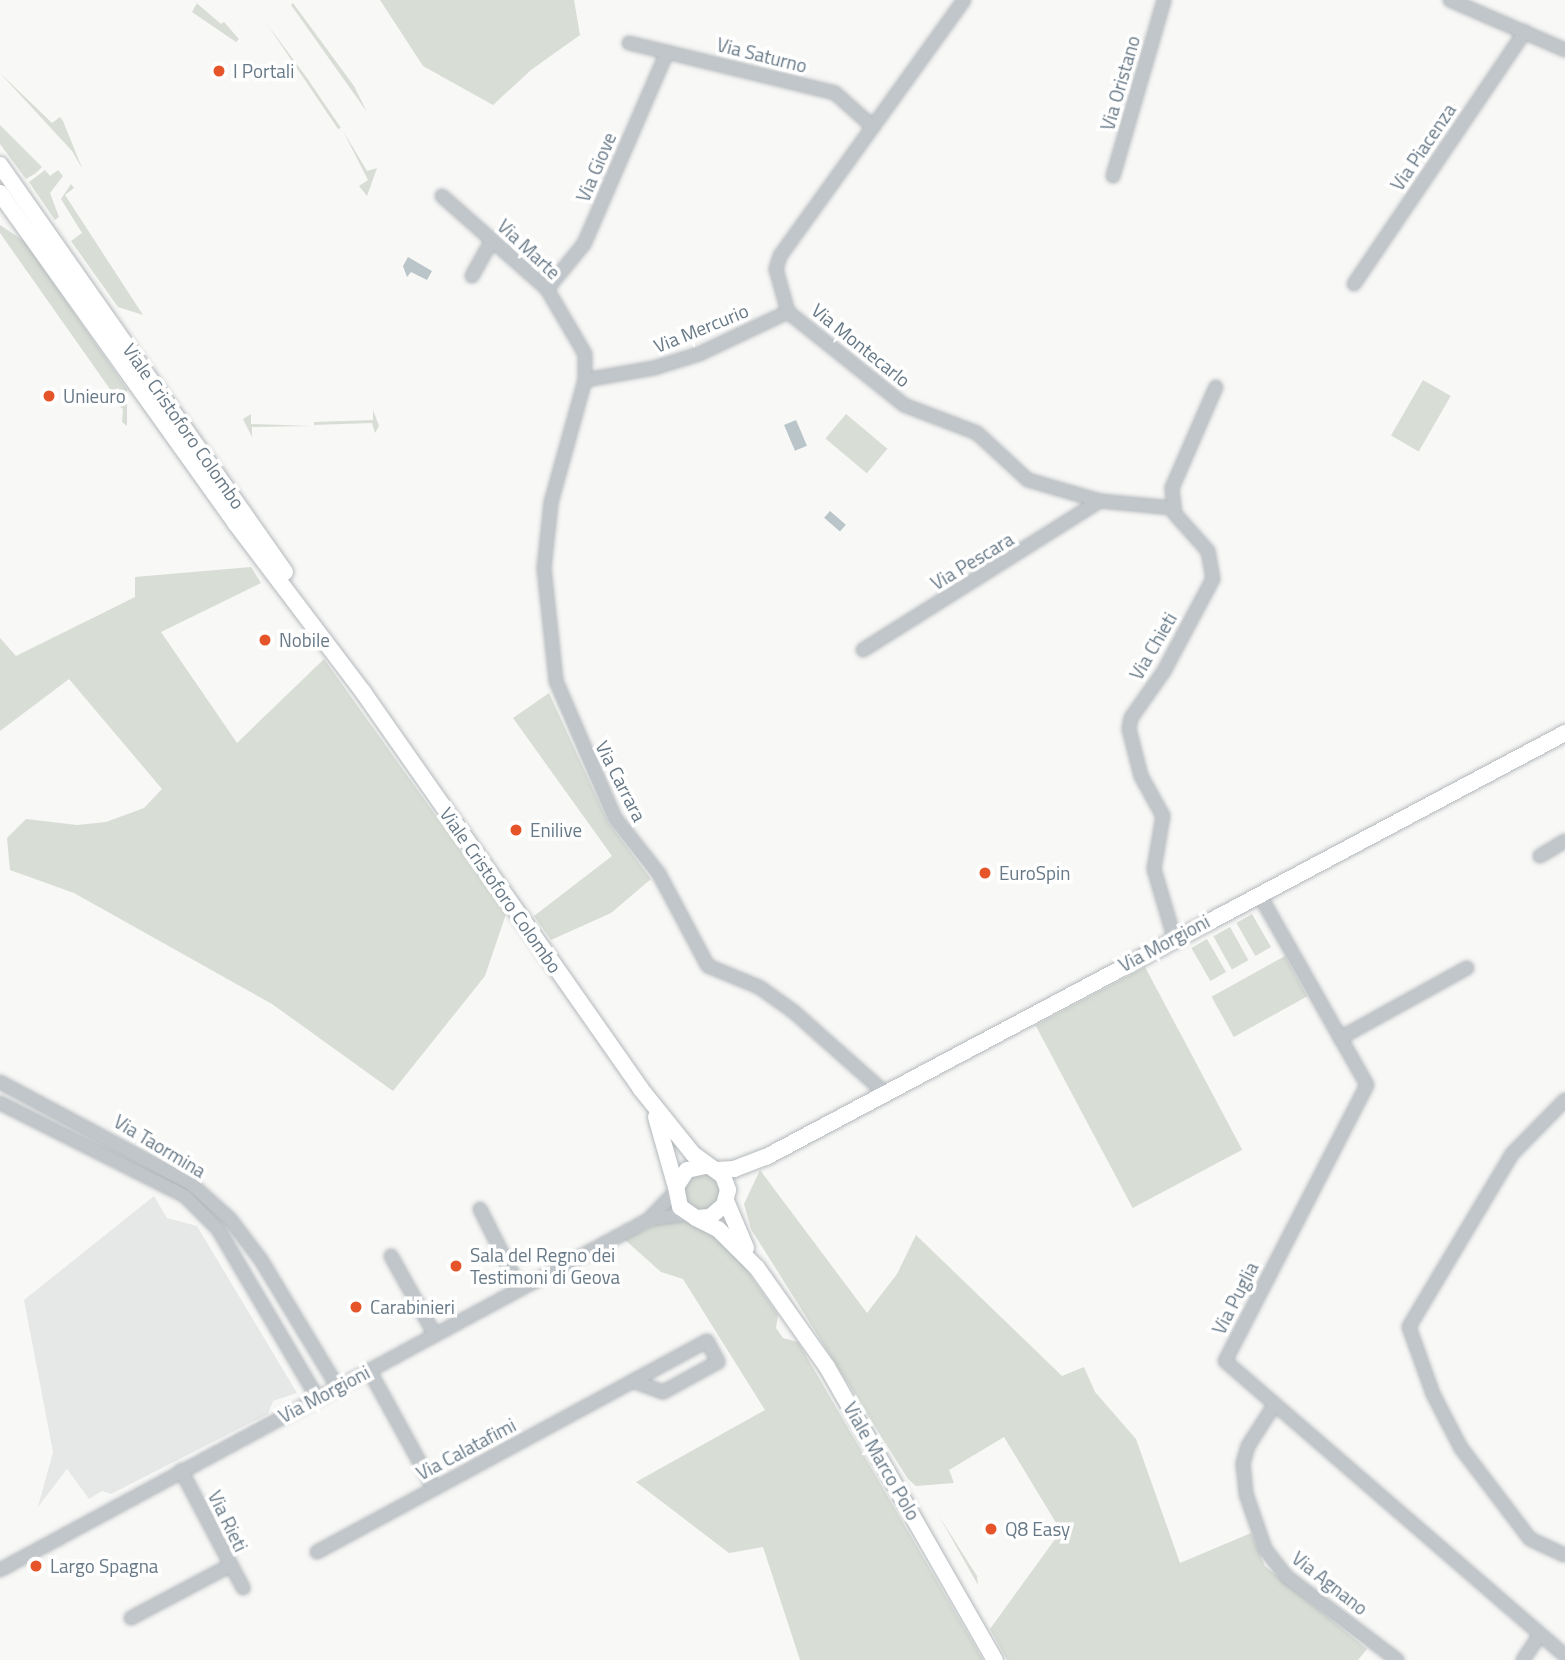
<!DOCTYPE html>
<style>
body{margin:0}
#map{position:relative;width:1565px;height:1660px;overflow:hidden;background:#f8f8f6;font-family:"Titillium Web",sans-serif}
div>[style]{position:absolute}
.built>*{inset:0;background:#e6e7e7}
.green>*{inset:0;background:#d8ddd5;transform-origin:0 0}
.water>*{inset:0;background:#b9c5c9;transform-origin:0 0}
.roads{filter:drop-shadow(0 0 2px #b3b8bc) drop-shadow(0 0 2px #b3b8bc)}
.minor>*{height:12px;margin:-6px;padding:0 6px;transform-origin:6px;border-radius:6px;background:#c1c6ca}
.major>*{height:16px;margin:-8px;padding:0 8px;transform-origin:8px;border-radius:8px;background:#fff}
.dots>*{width:19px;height:19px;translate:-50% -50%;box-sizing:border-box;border:4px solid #fff;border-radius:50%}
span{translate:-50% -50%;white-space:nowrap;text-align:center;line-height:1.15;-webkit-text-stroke:7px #fff;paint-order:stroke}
.street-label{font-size:19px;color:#677987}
.poi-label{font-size:19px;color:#677987}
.left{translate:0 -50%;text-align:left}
</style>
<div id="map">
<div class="built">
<div style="clip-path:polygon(154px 1196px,167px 1218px,197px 1226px,297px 1393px,273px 1401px,268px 1414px,111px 1494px,102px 1491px,89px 1499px,67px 1469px,38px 1507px,53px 1452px,24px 1300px)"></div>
</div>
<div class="green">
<div style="clip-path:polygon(193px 0,221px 24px,224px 22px,239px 39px,236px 42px,192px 12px,197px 3px)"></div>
<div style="clip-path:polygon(380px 0,574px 0,580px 35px,531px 70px,493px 105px,423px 66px)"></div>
<div style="clip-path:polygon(293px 3px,354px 86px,367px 112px,291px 5px)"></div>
<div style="clip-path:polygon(267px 24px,307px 78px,341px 128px,338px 129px)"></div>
<div style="clip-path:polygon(0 73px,52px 123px,60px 117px,63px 121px,82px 168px,72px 151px)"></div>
<div style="clip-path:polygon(0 125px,42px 167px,36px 173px,26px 179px,0 144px)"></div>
<div style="clip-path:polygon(343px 131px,367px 171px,377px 168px,367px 196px,359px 186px,368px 180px)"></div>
<div style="clip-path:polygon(45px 170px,50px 176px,58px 170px,63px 176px,50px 193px,59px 217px,55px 220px,29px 182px)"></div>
<div style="clip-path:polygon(71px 184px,74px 188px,65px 195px,143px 315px,118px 307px,71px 241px,82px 233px,61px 199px)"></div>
<div style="clip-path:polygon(0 225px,24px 241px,127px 389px,127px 426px,122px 422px,123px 409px,106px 397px,112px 392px,0 233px)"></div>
<div style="left:1423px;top:380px;width:32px;height:64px;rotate:30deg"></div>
<div style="clip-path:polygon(373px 410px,379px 426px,375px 433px,372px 423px,314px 425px,314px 422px,373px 420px)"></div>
<div style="clip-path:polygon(251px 414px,251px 424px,311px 426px,252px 427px,252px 437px,243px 419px)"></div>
<div style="left:846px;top:414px;width:54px;height:32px;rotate:40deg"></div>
<div style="clip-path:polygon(251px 567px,261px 583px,161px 632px,237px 743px,324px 659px,506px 914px,485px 976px,393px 1091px,272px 1004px,74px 893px,10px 870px,7px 838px,26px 819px,77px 825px,106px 822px,144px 808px,162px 789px,69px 679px,0 731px,0 638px,16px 656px,135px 597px,135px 577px)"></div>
<div style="clip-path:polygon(549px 693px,608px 822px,651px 879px,611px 913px,551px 940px,534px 916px,612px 856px,513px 718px)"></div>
<div style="left:1252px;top:914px;width:38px;height:18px;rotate:60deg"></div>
<div style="left:1230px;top:927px;width:38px;height:19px;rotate:61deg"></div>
<div style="left:1207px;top:939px;width:38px;height:18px;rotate:60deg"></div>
<div style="left:1285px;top:956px;width:46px;height:84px;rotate:61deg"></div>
<div style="left:1145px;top:967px;width:207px;height:124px;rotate:62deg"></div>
<div style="clip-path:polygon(760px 1170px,867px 1313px,897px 1274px,916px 1235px,1062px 1376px,1084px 1367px,1095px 1392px,1136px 1439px,1180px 1563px,1251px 1533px,1265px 1566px,1367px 1649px,1358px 1660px,1007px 1660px,990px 1629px,1061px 1531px,1004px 1437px,949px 1470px,954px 1483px,916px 1486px,908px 1479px,751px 1229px,744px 1204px)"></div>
<div style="clip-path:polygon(712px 1172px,723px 1195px,710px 1210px,697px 1211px,685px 1203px,683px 1182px,686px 1176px)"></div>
<div style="clip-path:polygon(686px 1219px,710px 1230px,730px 1246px,778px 1315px,776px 1328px,783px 1338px,798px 1342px,983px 1660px,800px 1660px,763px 1547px,729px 1553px,636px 1482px,765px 1410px,683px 1279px,661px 1272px,624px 1239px,657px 1224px)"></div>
<div style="clip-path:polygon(939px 1516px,977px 1576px,978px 1585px)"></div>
</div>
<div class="water">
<div style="clip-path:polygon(408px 257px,432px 271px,427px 280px,411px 272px,407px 277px,403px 266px)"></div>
<div style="left:796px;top:420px;width:28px;height:13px;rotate:67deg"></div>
<div style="left:830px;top:511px;width:21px;height:9px;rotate:41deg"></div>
</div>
<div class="roads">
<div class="minor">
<div style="left:964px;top:0;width:315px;rotate:125.7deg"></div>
<div style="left:780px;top:256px;width:14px;rotate:107deg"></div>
<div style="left:776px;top:269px;width:45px;rotate:74.4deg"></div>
<div style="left:788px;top:312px;width:149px;rotate:38.7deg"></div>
<div style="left:904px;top:405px;width:78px;rotate:21deg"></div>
<div style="left:977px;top:433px;width:69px;rotate:42.7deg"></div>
<div style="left:1028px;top:480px;width:75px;rotate:16.3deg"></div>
<div style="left:1100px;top:501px;width:73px;rotate:5.5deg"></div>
<div style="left:1450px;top:0;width:125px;rotate:23.5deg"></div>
<div style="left:629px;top:43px;width:212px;rotate:13.6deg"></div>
<div style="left:835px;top:93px;width:51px;rotate:41.8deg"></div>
<div style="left:1113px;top:176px;width:183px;rotate:-73.8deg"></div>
<div style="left:442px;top:196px;width:140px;rotate:41.5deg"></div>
<div style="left:547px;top:289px;width:75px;rotate:59.7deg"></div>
<div style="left:585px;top:354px;width:26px;rotate:90deg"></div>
<div style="left:585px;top:380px;width:128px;rotate:105.5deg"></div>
<div style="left:551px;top:503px;width:65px;rotate:96.1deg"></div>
<div style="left:544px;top:568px;width:114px;rotate:83.9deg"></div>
<div style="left:556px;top:681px;width:149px;rotate:66.7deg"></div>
<div style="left:615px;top:818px;width:71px;rotate:51.8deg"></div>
<div style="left:659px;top:874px;width:104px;rotate:62deg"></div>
<div style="left:708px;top:966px;width:55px;rotate:22.4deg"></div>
<div style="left:759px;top:987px;width:43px;rotate:35.5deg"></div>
<div style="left:794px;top:1012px;width:120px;rotate:41.6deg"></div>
<div style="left:472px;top:276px;width:41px;rotate:-60.9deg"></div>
<div style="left:1354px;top:284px;width:305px;rotate:-55.9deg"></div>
<div style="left:547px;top:289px;width:58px;rotate:-50.6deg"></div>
<div style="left:584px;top:244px;width:209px;rotate:-66.6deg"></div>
<div style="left:585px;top:380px;width:70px;rotate:-9.9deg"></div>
<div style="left:654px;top:368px;width:47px;rotate:-17.3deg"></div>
<div style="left:699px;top:354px;width:98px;rotate:-25.3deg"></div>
<div style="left:863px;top:650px;width:280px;rotate:-32.2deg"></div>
<div style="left:1540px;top:856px;width:29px;rotate:-31deg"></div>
<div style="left:1259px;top:894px;width:219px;rotate:60.5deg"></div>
<div style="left:1367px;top:1085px;width:310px;rotate:117.2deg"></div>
<div style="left:1225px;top:1361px;width:449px;rotate:40.9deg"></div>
<div style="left:1174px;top:937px;width:71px;rotate:-106.4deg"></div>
<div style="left:1154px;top:869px;width:54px;rotate:-80.4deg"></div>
<div style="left:1163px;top:816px;width:46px;rotate:-118.8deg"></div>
<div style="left:1141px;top:776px;width:49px;rotate:-104.3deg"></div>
<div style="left:1129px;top:729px;width:11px;rotate:-80deg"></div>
<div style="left:1131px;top:718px;width:57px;rotate:-54.9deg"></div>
<div style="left:1164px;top:671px;width:104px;rotate:-62deg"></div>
<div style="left:1213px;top:579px;width:28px;rotate:-100deg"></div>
<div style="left:1208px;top:551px;width:50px;rotate:-131.7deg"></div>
<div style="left:1175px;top:514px;width:26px;rotate:-97deg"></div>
<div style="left:1172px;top:488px;width:110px;rotate:-66.5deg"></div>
<div style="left:1340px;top:1038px;width:145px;rotate:-28.9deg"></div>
<div style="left:0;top:1082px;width:217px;rotate:28.1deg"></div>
<div style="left:191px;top:1184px;width:52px;rotate:41.9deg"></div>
<div style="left:230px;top:1219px;width:51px;rotate:52.9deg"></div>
<div style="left:261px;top:1260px;width:147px;rotate:58.9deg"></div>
<div style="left:1565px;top:1100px;width:76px;rotate:134.5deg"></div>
<div style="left:1512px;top:1154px;width:201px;rotate:120.8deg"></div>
<div style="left:1409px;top:1327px;width:71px;rotate:70.3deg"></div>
<div style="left:1433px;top:1394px;width:61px;rotate:62.6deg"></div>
<div style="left:1461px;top:1448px;width:114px;rotate:52.8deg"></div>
<div style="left:1530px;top:1539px;width:38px;rotate:25deg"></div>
<div style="left:0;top:1103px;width:207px;rotate:26.7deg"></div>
<div style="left:185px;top:1196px;width:47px;rotate:45deg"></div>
<div style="left:218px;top:1229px;width:195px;rotate:59.5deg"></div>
<div style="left:480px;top:1209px;width:89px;rotate:63.4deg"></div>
<div style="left:652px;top:1219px;width:35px;rotate:-8deg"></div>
<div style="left:391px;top:1256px;width:90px;rotate:60.9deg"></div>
<div style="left:369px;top:1370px;width:135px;rotate:61.2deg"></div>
<div style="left:1273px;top:1407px;width:46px;rotate:122.7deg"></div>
<div style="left:1248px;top:1446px;width:19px;rotate:106deg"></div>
<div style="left:1243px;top:1464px;width:30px;rotate:84deg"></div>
<div style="left:1246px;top:1494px;width:58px;rotate:70.9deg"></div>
<div style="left:1265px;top:1549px;width:36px;rotate:52deg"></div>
<div style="left:1287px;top:1577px;width:138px;rotate:37deg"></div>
<div style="left:317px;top:1552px;width:359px;rotate:-28.4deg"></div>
<div style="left:633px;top:1381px;width:84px;rotate:-28.4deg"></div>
<div style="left:707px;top:1341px;width:24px;rotate:62deg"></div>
<div style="left:718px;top:1362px;width:63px;rotate:151.4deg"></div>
<div style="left:663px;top:1392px;width:32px;rotate:-160deg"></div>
<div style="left:231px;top:1565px;width:26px;rotate:62deg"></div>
<div style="left:0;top:1570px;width:736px;rotate:-28.37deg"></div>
<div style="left:648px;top:1220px;width:39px;rotate:-46deg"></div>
<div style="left:131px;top:1618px;width:113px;rotate:-27.9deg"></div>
<div style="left:231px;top:1565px;width:107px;rotate:-117.8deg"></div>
<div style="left:1523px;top:1660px;width:29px;rotate:-56deg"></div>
</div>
<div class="major">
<div style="left:0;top:165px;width:497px;rotate:55deg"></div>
<div style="left:0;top:193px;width:407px;rotate:54.5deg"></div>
<div style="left:236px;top:524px;width:211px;rotate:52.9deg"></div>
<div style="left:363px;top:692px;width:483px;rotate:55deg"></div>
<div style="left:640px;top:1088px;width:85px;rotate:51.2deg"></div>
<div style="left:693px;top:1154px;width:37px;rotate:36deg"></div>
<div style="left:723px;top:1176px;width:15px;rotate:70deg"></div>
<div style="left:728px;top:1190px;width:16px;rotate:105deg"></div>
<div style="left:724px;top:1205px;width:18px;rotate:139deg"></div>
<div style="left:710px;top:1217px;width:14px;rotate:176deg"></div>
<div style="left:696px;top:1218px;width:19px;rotate:-145deg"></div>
<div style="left:680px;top:1207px;width:20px;rotate:-101deg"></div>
<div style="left:676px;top:1187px;width:20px;rotate:-57deg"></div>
<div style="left:687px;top:1170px;width:19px;rotate:-12deg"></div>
<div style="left:656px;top:1117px;width:73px;rotate:74.1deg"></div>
<div style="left:716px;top:1170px;width:18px;rotate:-3deg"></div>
<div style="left:734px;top:1169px;width:34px;rotate:-21deg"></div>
<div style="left:766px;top:1157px;width:905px;rotate:-27.95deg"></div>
<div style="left:726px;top:1201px;width:51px;rotate:66.9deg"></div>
<div style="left:696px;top:1218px;width:25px;rotate:27deg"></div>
<div style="left:718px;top:1229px;width:55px;rotate:45deg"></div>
<div style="left:757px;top:1268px;width:121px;rotate:54.7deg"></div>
<div style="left:827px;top:1367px;width:338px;rotate:60.2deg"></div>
</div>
</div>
<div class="dots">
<div style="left:219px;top:71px;background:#e55529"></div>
<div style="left:49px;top:396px;background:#e55529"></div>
<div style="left:265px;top:640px;background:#e55529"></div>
<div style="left:516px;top:830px;background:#e55529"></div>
<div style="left:985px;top:873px;background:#e55529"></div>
<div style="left:456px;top:1266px;background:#e55529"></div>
<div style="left:356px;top:1307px;background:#e55529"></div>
<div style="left:991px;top:1529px;background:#e55529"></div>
<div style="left:36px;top:1566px;background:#e55529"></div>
</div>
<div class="street-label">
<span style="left:762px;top:55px;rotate:14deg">Via Saturno</span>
<span style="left:1120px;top:83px;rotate:-74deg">Via Oristano</span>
<span style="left:1423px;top:147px;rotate:-56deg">Via Piacenza</span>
<span style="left:596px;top:167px;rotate:-67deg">Via Giove</span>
<span style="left:529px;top:249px;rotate:43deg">Via Marte</span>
<span style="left:701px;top:328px;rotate:-22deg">Via Mercurio</span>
<span style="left:861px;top:345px;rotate:39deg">Via Montecarlo</span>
<span style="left:184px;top:426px;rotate:55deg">Viale Cristoforo Colombo</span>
<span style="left:972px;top:561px;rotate:-31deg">Via Pescara</span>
<span style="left:1153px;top:646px;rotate:-60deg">Via Chieti</span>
<span style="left:621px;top:781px;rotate:63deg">Via Carrara</span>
<span style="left:501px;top:890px;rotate:55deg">Viale Cristoforo Colombo</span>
<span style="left:1164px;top:943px;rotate:-28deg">Via Morgioni</span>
<span style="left:160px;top:1146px;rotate:31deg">Via Taormina</span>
<span style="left:1235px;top:1298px;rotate:-63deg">Via Puglia</span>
<span style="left:324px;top:1394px;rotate:-28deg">Via Morgioni</span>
<span style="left:466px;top:1449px;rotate:-28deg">Via Calatafimi</span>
<span style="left:882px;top:1461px;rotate:60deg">Viale Marco Polo</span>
<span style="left:228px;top:1521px;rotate:64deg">Via Rieti</span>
<span style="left:1330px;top:1583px;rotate:38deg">Via Agnano</span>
</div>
<div class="poi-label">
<span class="left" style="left:233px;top:71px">I Portali</span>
<span class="left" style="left:63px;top:396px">Unieuro</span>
<span class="left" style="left:279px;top:640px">Nobile</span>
<span class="left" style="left:530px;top:830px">Enilive</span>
<span class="left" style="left:999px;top:873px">EuroSpin</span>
<span class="left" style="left:470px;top:1266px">Sala del Regno dei<br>Testimoni di Geova</span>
<span class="left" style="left:370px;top:1307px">Carabinieri</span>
<span class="left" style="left:1005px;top:1529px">Q8 Easy</span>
<span class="left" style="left:50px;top:1566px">Largo Spagna</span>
</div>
</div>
